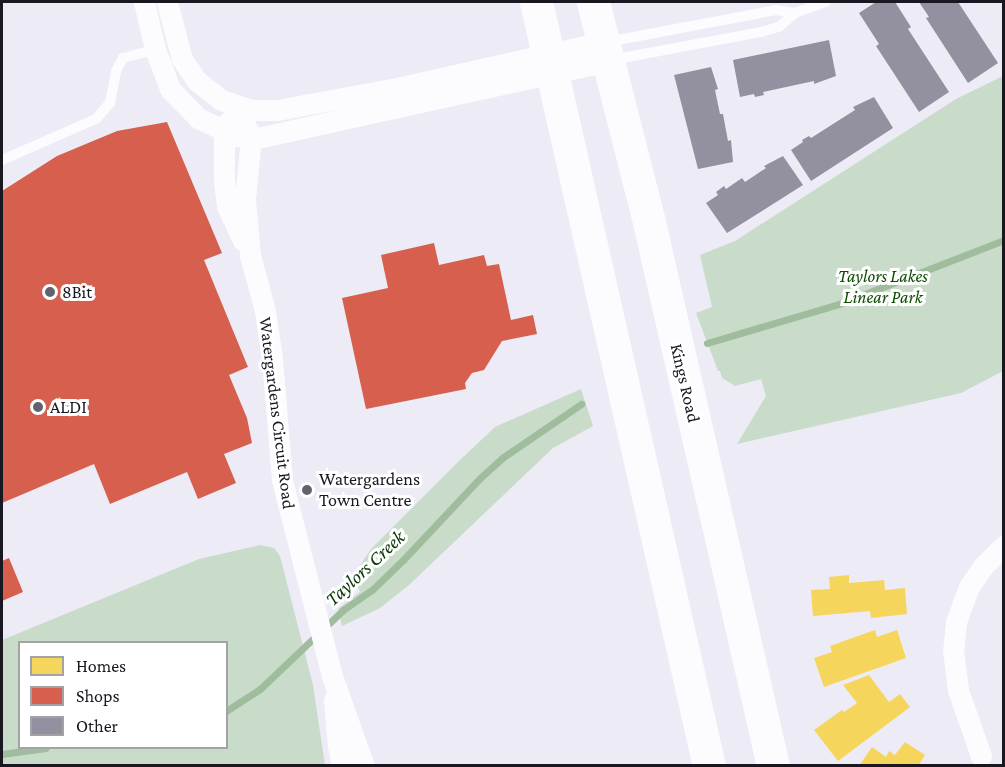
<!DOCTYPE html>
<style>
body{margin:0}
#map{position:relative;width:1005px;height:767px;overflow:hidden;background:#ecebf6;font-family:"Crimson Pro",serif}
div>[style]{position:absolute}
.green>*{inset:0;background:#c8dcc9}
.homes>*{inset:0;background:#f6d55c}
.shops>*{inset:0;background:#d6604d}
.stream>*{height:7px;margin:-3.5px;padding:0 3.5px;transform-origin:3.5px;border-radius:3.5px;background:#9fbd9d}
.building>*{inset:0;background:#9391a0}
.lane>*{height:10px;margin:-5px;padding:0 5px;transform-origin:5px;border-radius:5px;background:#fcfcfe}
.street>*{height:21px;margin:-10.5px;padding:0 10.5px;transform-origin:10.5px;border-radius:10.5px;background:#fcfcfe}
.primary>*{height:33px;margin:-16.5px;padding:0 16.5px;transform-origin:16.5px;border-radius:16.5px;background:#fcfcfe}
.dots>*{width:16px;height:16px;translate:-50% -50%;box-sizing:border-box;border:3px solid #fff;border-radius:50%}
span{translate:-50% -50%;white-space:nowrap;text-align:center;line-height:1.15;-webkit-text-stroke:6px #fff;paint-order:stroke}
.park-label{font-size:18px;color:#0d4a02;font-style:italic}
.poi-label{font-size:18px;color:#191821}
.left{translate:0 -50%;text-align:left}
.street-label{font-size:18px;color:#191821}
.water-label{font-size:20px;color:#073501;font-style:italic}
.frame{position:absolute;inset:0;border:3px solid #191821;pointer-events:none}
.legend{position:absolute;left:18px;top:641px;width:210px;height:108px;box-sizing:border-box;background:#fff;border:2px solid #a3a3a6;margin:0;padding:8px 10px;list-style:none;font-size:18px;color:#191821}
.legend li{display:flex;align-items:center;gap:12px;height:30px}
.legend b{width:30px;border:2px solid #a3a3a6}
</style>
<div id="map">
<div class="green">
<div style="clip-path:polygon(1003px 76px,1003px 371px,961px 393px,737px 444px,766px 396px,761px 379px,735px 386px,722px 378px,720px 371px,718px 371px,696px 313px,712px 307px,700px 255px,735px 241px,956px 99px)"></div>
<div style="clip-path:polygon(581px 389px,593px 426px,553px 448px,409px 585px,380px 608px,342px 626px,338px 609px,360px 592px,356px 580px,359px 567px,371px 549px,459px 461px,495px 427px)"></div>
<div style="clip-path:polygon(evenodd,260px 545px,274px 548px,280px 556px,313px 685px,325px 765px,2px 765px,2px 640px,199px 559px,260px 545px,20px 642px,226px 642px,226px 748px,20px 748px,20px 642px)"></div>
</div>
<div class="homes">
<div style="clip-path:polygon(849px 575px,849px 583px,884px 580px,885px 590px,905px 588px,907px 614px,871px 618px,870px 611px,813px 616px,811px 590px,830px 589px,829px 577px)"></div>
<div style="clip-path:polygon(875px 630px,877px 637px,897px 630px,906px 658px,824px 687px,814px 658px,832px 652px,830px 646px)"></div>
<div style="clip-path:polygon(869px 675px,889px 702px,900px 694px,910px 707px,838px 761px,814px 730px,842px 710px,844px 712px,857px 703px,843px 685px)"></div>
<div style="clip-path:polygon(905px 742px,925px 755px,918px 766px,859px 766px,872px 747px,886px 757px,889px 751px,895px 755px)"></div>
</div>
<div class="shops">
<div style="clip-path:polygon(167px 122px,222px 253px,204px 260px,248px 367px,229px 375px,247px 418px,252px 443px,224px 454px,236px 483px,198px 499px,187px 472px,110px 504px,94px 464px,2px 503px,2px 191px,57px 156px,117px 131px)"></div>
<div style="clip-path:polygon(434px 243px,439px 265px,484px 255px,487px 266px,499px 264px,511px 320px,533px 315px,537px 334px,502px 341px,484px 370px,472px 373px,465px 383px,466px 389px,366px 409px,342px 298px,388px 288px,381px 255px)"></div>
<div style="clip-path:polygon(9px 558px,23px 592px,2px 601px,2px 561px)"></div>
</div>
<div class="stream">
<div style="left:707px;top:343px;width:138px;rotate:-16.5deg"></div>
<div style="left:839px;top:304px;width:177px;rotate:-21.2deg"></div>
<div style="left:226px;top:711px;width:40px;rotate:-32.9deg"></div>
<div style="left:260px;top:689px;width:115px;rotate:-43.6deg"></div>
<div style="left:343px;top:610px;width:35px;rotate:-35deg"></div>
<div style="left:372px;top:590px;width:43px;rotate:-44.1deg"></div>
<div style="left:403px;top:560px;width:112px;rotate:-46.8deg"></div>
<div style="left:480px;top:478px;width:30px;rotate:-42deg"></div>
<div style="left:502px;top:458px;width:96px;rotate:-34.4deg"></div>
<div style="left:2px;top:754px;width:44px;rotate:-7.8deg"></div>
</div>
<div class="building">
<div style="clip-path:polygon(876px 2px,895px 2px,911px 27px,908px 29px,949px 92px,919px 112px,876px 46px,879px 44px,859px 13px)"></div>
<div style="clip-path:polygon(919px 2px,958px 2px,998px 63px,968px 83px,926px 18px,929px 17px)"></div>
<div style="clip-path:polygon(829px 40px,836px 76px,814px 84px,814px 81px,763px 92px,764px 95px,755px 97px,754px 94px,740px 97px,733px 60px)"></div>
<div style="clip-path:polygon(711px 67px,718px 89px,715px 90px,720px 114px,723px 114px,728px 141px,731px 140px,733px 162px,698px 169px,674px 75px)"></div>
<div style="clip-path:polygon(874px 97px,893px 128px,811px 181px,791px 150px,803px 142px,802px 140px,809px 136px,811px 138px,855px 110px,853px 107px)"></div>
<div style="clip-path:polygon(783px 156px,803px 185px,727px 233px,706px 203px,718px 195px,716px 192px,724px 186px,726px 189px,742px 178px,745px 182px,766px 168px,764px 166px)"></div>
</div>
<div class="lane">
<div style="left:607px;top:42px;width:172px;rotate:-10.7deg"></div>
<div style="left:776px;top:10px;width:19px;rotate:9deg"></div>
<div style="left:611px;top:60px;width:153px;rotate:-10.6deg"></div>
<div style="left:761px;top:32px;width:19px;rotate:-16deg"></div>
<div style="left:779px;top:27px;width:21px;rotate:-41deg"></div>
<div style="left:795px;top:13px;width:33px;rotate:-20deg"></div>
<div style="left:2px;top:160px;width:103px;rotate:-23.6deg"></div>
<div style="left:96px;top:119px;width:21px;rotate:-49deg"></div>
<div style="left:110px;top:103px;width:33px;rotate:-79deg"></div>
<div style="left:116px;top:71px;width:15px;rotate:-62deg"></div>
<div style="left:123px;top:58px;width:34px;rotate:-15deg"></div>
</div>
<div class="street">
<div style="left:144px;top:2px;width:48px;rotate:76.8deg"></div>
<div style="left:155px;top:49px;width:43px;rotate:69.4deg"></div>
<div style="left:170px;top:89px;width:40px;rotate:46deg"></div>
<div style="left:198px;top:118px;width:42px;rotate:25.3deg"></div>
<div style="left:236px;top:136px;width:26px;rotate:2deg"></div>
<div style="left:262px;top:137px;width:354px;rotate:-12.4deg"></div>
<div style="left:167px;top:2px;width:59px;rotate:75.3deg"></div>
<div style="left:182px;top:59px;width:27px;rotate:56deg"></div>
<div style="left:197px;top:81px;width:31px;rotate:38deg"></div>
<div style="left:221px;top:100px;width:32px;rotate:18deg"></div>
<div style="left:251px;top:110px;width:26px"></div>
<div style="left:277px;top:110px;width:122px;rotate:-10.4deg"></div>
<div style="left:397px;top:88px;width:211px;rotate:-12.6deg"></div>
<div style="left:236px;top:107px;width:34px;rotate:63deg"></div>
<div style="left:251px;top:137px;width:62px;rotate:95.5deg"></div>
<div style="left:245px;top:199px;width:56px;rotate:84.9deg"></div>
<div style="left:250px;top:255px;width:58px;rotate:75deg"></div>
<div style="left:265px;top:311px;width:48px;rotate:81.5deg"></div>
<div style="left:272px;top:358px;width:122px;rotate:85.3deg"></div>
<div style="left:282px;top:480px;width:202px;rotate:75.7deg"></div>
<div style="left:332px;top:676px;width:96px;rotate:70.4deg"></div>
<div style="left:229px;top:121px;width:12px;rotate:114deg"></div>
<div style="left:224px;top:132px;width:49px;rotate:90deg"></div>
<div style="left:224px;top:181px;width:25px;rotate:83deg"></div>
<div style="left:227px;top:206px;width:38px;rotate:65deg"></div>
<div style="left:334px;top:700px;width:46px;rotate:85deg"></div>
<div style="left:338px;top:746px;width:20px;rotate:79deg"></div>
<div style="left:981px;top:756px;width:70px;rotate:-109.2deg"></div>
<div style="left:958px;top:690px;width:39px;rotate:-97deg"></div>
<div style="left:953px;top:651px;width:29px;rotate:-84deg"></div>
<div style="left:956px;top:622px;width:37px;rotate:-70deg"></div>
<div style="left:969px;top:587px;width:25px;rotate:-56deg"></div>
<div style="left:983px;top:566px;width:29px;rotate:-44deg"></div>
</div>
<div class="primary">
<div style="left:536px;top:2px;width:783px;rotate:77.24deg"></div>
<div style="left:593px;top:2px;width:227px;rotate:75.7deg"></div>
<div style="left:649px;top:222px;width:558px;rotate:77.16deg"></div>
</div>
<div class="dots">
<div style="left:50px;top:292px;background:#63626c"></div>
<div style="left:38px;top:407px;background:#63626c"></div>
<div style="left:307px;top:490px;background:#63626c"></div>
</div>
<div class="park-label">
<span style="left:883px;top:287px">Taylors Lakes<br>Linear Park</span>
</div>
<div class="poi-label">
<span class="left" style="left:62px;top:292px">8Bit</span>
<span class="left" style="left:50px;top:407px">ALDI</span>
<span class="left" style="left:319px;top:490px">Watergardens<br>Town Centre</span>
</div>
<div class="street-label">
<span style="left:685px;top:383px;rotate:77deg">Kings Road</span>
<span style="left:277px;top:413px;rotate:83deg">Watergardens Circuit Road</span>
</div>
<div class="water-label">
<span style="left:365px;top:568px;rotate:-43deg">Taylors Creek</span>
</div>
<div class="frame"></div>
<ul class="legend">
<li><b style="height:16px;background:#f6d55c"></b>Homes</li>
<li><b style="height:16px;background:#d6604d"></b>Shops</li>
<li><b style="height:16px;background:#9391a0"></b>Other</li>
</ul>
</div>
